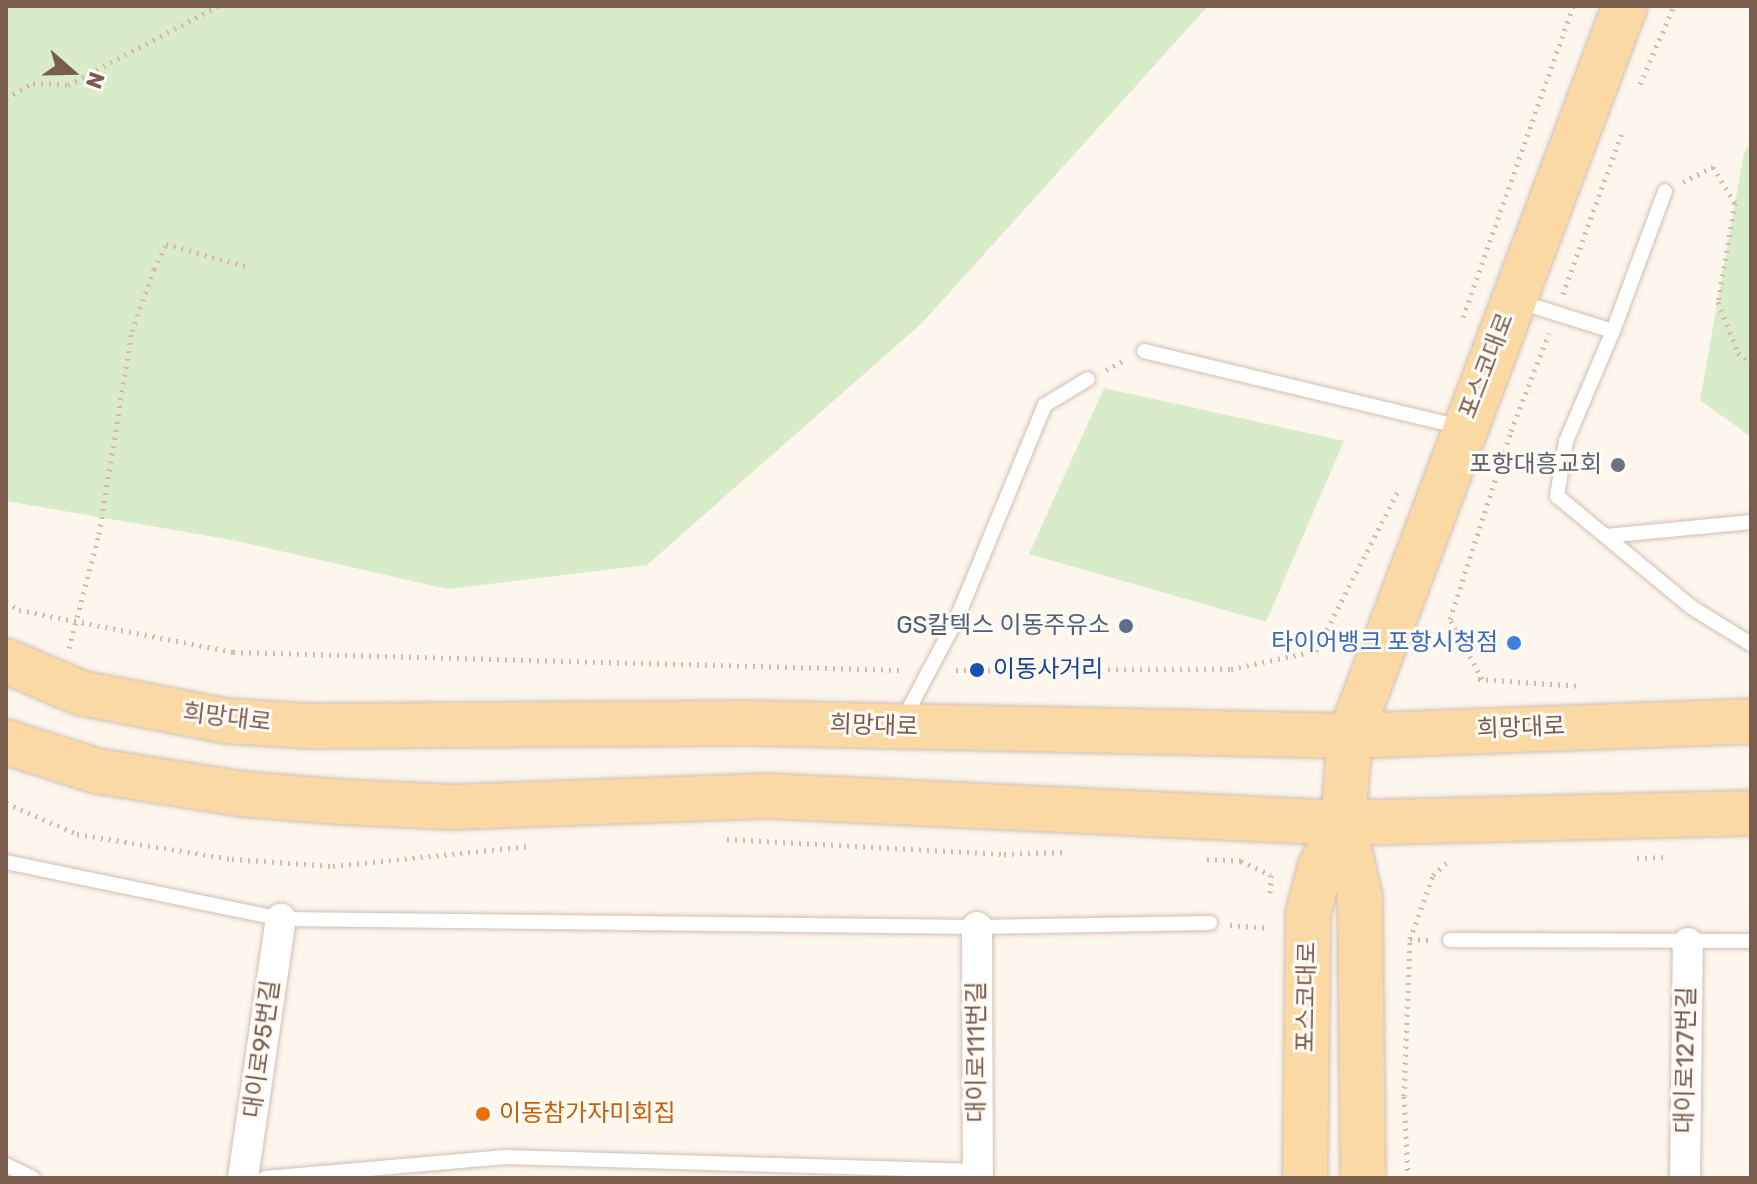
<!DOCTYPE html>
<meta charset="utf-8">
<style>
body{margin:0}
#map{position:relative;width:1757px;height:1184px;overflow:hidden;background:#fdf6ec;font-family:Rubik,"Noto Sans KR",sans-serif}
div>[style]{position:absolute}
.green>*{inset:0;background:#d8ecc9}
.path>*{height:5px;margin-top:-2.5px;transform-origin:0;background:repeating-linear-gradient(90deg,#d9b8a5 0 2px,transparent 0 8px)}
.roads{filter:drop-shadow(0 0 2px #d1beb0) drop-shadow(0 0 2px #d1beb0)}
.service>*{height:14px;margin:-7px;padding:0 7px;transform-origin:7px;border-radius:7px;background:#fff}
.minor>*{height:30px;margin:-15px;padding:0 15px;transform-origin:15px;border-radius:15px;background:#fff}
.primary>*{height:44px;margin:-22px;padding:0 22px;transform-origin:22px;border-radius:22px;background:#fbd9a5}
.dots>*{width:22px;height:22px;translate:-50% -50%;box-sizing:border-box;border:4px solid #fffaf3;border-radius:50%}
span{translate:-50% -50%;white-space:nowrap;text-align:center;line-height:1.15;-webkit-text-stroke:6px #fffaf3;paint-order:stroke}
.street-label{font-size:24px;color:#7a5c4d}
.worship-label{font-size:24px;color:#5b616d}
.right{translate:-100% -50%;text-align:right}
.service-label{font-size:24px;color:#4e5e75}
.shop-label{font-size:24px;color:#366cbe}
.transit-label{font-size:24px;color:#164399}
.left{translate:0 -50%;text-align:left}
.food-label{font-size:24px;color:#c56008}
.frame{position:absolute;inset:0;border:8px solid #7a5c4d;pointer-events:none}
.north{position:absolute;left:32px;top:32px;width:80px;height:80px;-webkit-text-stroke:6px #fffaf3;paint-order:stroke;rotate:110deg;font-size:22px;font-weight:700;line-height:32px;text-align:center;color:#7a5c4d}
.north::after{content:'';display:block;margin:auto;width:28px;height:36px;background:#7a5c4d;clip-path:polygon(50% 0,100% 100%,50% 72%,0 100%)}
</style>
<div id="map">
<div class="green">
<div style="clip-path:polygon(6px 6px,1208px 6px,922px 323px,647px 565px,447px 589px,232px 540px,6px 501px)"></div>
<div style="clip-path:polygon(1751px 143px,1751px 437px,1700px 400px,1744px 153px)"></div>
<div style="clip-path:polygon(1104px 388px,1344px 441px,1266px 622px,1029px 554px)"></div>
</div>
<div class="path">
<div style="left:1640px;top:84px;width:85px;rotate:-66.4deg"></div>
<div style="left:6px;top:98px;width:31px;rotate:-29deg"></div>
<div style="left:33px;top:83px;width:35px;rotate:3deg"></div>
<div style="left:68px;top:85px;width:170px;rotate:-27.8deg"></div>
<div style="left:1683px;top:182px;width:34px;rotate:-27deg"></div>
<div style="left:1713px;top:167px;width:42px;rotate:58.6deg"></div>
<div style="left:1735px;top:203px;width:100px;rotate:99.7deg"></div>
<div style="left:1718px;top:302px;width:55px;rotate:68.6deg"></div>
<div style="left:1738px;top:353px;width:16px;rotate:38deg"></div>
<div style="left:1563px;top:294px;width:175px;rotate:-69.9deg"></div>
<div style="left:1463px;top:317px;width:330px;rotate:-70.5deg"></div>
<div style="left:1106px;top:370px;width:21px;rotate:-28deg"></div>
<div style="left:6px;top:602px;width:15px;rotate:32deg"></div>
<div style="left:19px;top:610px;width:218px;rotate:11.1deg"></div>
<div style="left:233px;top:652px;width:669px;rotate:1.54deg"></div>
<div style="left:69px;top:648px;width:118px;rotate:-75.3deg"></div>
<div style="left:99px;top:534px;width:206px;rotate:-80.8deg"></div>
<div style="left:132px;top:331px;width:66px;rotate:-70.5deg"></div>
<div style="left:154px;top:269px;width:28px;rotate:-64deg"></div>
<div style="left:166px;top:244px;width:85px;rotate:15.7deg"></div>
<div style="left:956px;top:670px;width:275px;rotate:-0.2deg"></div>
<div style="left:1231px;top:669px;width:87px;rotate:-12deg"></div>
<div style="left:1316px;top:651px;width:180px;rotate:-62.9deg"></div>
<div style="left:1478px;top:679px;width:104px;rotate:3.9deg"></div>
<div style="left:1482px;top:679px;width:68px;rotate:-118.1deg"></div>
<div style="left:1450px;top:619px;width:198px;rotate:-72deg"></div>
<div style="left:1511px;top:431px;width:105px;rotate:-68.8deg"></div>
<div style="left:6px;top:803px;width:77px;rotate:23.6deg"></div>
<div style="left:77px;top:834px;width:157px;rotate:9.2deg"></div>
<div style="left:232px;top:859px;width:101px;rotate:4deg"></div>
<div style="left:333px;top:866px;width:198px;rotate:-5.8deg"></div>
<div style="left:727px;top:839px;width:277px;rotate:3.1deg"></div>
<div style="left:1004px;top:854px;width:61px;rotate:-1.9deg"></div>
<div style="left:1637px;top:858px;width:30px;rotate:-2deg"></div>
<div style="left:1207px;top:859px;width:34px;rotate:3deg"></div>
<div style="left:1241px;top:861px;width:33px;rotate:25deg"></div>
<div style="left:1271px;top:875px;width:22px;rotate:93deg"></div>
<div style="left:1230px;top:925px;width:39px;rotate:4deg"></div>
<div style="left:1410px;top:939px;width:19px;rotate:3deg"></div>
<div style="left:1408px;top:1178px;width:82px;rotate:-92.8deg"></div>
<div style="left:1404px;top:1096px;width:157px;rotate:-87.8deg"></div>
<div style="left:1410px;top:939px;width:68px;rotate:-70.2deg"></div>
<div style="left:1433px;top:875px;width:24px;rotate:-42deg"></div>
</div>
<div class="roads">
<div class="service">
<div style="left:1517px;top:301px;width:101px;rotate:17.4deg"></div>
<div style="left:1613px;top:331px;width:149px;rotate:-69.6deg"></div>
<div style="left:1613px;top:331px;width:120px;rotate:113.1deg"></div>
<div style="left:1566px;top:441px;width:56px;rotate:99.3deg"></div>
<div style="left:1557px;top:496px;width:174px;rotate:39.6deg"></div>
<div style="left:1691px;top:607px;width:70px;rotate:31.7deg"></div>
<div style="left:1144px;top:351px;width:325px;rotate:13.5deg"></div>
<div style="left:1606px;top:536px;width:146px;rotate:-5.5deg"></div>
<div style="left:903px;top:720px;width:115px;rotate:-62.1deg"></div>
<div style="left:957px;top:618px;width:230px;rotate:-67.6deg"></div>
<div style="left:1045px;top:405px;width:50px;rotate:-31.2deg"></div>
<div style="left:6px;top:862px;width:281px;rotate:11.7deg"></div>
<div style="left:281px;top:919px;width:696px;rotate:0.66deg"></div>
<div style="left:977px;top:927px;width:233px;rotate:-1deg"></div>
<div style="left:1450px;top:940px;width:301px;rotate:0.2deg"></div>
<div style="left:6px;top:1165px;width:30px;rotate:26deg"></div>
<div style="left:265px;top:1178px;width:239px;rotate:-5deg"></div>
<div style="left:503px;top:1157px;width:475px;rotate:1.7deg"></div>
</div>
<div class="minor">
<div style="left:977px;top:927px;width:251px;rotate:89.8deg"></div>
<div style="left:243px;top:1178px;width:262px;rotate:-81.7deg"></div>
<div style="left:1685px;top:1178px;width:235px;rotate:-89.3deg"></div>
</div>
<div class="primary">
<div style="left:6px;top:661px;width:82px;rotate:23.1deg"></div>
<div style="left:81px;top:693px;width:148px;rotate:10.9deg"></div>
<div style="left:226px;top:721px;width:83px;rotate:3.4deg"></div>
<div style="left:309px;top:726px;width:437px;rotate:-0.4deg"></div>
<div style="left:746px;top:723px;width:604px;rotate:1.23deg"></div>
<div style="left:1350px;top:736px;width:401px;rotate:-2.1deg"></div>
<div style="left:6px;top:742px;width:96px;rotate:17.7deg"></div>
<div style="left:97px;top:771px;width:147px;rotate:9deg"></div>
<div style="left:242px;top:794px;width:100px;rotate:4.6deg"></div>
<div style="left:342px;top:802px;width:110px;rotate:2.6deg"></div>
<div style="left:452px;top:807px;width:316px;rotate:-2deg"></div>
<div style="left:768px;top:796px;width:576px;rotate:2.69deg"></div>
<div style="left:1343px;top:823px;width:408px;rotate:-1.4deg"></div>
<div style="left:1305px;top:1178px;width:264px;rotate:-89.3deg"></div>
<div style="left:1308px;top:914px;width:48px;rotate:-75.4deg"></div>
<div style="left:1320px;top:868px;width:51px;rotate:-62.9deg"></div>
<div style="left:1363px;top:1178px;width:281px;rotate:-90.6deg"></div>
<div style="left:1360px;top:897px;width:76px;rotate:-102.9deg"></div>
<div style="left:1343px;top:823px;width:87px;rotate:-85.4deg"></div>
<div style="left:1350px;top:736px;width:780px;rotate:-69.36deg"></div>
</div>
</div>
<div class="dots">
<div style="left:1618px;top:465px;background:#6b7280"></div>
<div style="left:1126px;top:626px;background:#5c6f8a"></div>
<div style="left:1514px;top:643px;background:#3f7fe0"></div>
<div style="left:977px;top:670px;background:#1a4fb4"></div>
<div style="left:483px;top:1114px;background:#e8710a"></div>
</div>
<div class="street-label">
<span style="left:1487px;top:366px;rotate:-69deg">포스코대로</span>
<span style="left:227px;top:718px;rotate:7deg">희망대로</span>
<span style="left:874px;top:726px;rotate:2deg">희망대로</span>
<span style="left:1521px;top:728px;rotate:-2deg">희망대로</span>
<span style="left:1307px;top:997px;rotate:-89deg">포스코대로</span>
<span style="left:262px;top:1049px;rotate:-82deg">대이로95번길</span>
<span style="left:977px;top:1052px;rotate:-90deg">대이로111번길</span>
<span style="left:1686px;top:1060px;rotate:-89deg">대이로127번길</span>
</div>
<div class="worship-label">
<span class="right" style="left:1602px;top:465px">포항대흥교회</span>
</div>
<div class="service-label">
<span class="right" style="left:1110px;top:626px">GS칼텍스 이동주유소</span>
</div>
<div class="shop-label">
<span class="right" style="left:1498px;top:643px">타이어뱅크 포항시청점</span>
</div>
<div class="transit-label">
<span class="left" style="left:993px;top:670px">이동사거리</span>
</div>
<div class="food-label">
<span class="left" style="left:499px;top:1114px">이동참가자미회집</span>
</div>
<div class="frame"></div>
<div class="north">N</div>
</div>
